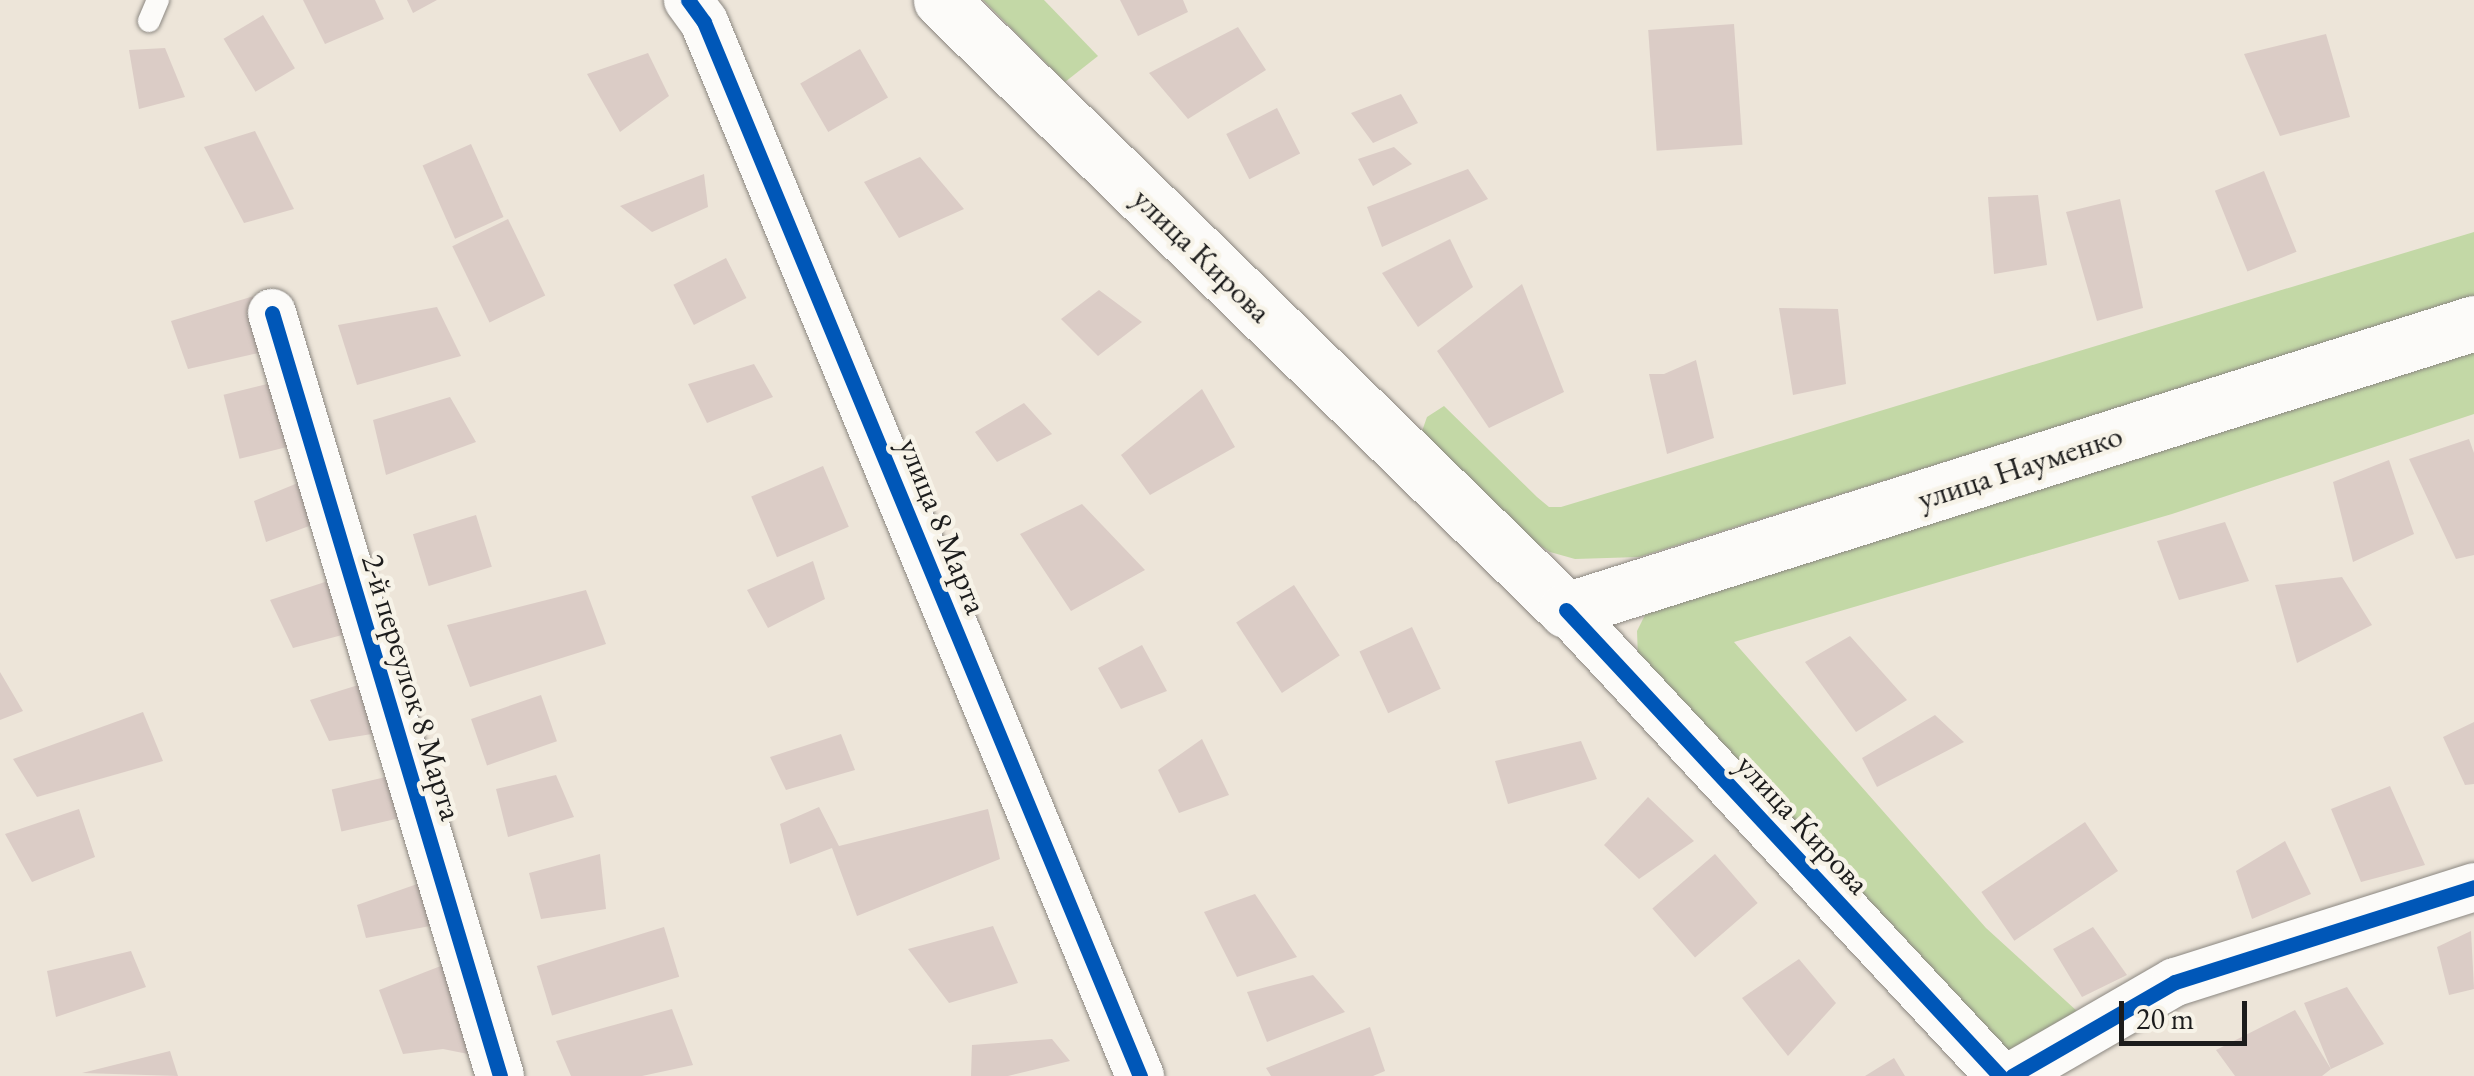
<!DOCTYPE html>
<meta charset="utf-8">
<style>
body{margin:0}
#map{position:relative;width:2474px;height:1076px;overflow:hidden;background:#ede5d9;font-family:"EB Garamond",serif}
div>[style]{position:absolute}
.green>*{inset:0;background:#c3d8a6}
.building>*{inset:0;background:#dbccc6;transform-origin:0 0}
.roads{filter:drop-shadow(0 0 2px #8b8781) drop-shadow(0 0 2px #8b8781)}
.service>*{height:22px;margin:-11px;padding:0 11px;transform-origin:11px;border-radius:11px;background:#fcfbf9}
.minor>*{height:48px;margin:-24px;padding:0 24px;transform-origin:24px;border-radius:24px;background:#fcfbf9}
.secondary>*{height:55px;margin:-27.5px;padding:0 27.5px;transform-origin:27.5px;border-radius:27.5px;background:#fcfbf9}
.cycleway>*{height:15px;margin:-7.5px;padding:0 7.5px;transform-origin:7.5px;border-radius:7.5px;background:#0057b8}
span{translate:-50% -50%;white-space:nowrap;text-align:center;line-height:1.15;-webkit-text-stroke:9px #f7f3e8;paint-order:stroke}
.street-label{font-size:32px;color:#1c1c1c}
.scale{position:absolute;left:2119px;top:1001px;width:128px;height:45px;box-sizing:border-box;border:5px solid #1c1c1c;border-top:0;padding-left:12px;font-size:30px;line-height:35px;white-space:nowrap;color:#1c1c1c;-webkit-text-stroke:8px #f7f3e8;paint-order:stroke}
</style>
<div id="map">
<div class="green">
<div style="clip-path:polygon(983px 0,1044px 0,1098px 56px,1065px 82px)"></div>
<div style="clip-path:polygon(2474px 232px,2474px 297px,1639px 557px,1575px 559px,1550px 552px,1520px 533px,1421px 434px,1427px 417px,1444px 406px,1537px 497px,1549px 507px,1561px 507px)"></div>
<div style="clip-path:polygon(2474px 342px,2474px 414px,2172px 514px,1734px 642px,1986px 928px,2078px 1012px,2005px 1059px,1638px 658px,1637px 631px,1650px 605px)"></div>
</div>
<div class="building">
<div style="clip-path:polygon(303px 0,375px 0,384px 19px,325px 44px)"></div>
<div style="clip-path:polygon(407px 0,437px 0,413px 13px)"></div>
<div style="clip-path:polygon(1120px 0,1183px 0,1188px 12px,1138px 36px)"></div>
<div style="left:263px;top:15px;width:62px;height:46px;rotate:59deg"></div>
<div style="left:1734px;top:24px;width:121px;height:86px;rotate:86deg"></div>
<div style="clip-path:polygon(1238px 27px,1266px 70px,1188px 119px,1149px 73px)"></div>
<div style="clip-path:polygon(2326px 34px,2350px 117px,2280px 136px,2244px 54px)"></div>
<div style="clip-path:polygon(165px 48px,185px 97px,139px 109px,129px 50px)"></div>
<div style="left:860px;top:49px;width:56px;height:69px;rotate:60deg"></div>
<div style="clip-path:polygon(648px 53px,669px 96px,620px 132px,587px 74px)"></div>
<div style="clip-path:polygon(1401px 94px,1418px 123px,1373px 143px,1351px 113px)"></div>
<div style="left:1277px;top:108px;width:51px;height:57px;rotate:63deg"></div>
<div style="clip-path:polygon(255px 131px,294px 209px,244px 223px,204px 147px)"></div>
<div style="left:471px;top:144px;width:80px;height:53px;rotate:66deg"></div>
<div style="clip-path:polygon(1394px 147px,1412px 164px,1373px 186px,1358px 159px)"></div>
<div style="clip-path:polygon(920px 157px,964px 209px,899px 238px,864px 182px)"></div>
<div style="clip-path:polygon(1468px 169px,1488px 199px,1382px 247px,1367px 207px)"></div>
<div style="left:2264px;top:171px;width:87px;height:53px;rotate:68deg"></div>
<div style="clip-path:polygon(704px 174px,708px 207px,652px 232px,620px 206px)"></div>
<div style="clip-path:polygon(2038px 195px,2047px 265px,1994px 274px,1988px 197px)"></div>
<div style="clip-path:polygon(2120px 199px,2143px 308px,2097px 321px,2066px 212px)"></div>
<div style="left:508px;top:219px;width:85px;height:62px;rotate:64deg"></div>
<div style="clip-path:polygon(1450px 239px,1473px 287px,1418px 327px,1382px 273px)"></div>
<div style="left:726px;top:258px;width:45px;height:59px;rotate:63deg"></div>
<div style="clip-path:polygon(1522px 284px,1564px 392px,1489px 428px,1437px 351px)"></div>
<div style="clip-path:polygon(1099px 290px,1142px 322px,1098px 356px,1061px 319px)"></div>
<div style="clip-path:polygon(254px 296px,263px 352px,188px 369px,171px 321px)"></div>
<div style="clip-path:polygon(437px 307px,461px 356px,357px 385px,338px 325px)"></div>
<div style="clip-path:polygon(1779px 308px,1838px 309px,1846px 384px,1793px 395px)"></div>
<div style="clip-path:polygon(1696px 360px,1714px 438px,1667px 454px,1649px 374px,1664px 374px)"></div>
<div style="clip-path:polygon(754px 364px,773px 397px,707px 423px,688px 384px)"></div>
<div style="left:275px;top:382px;width:66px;height:53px;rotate:76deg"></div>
<div style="clip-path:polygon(1202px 389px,1235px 447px,1150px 495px,1121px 455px)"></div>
<div style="clip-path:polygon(450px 397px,476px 442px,386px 475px,373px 420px)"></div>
<div style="clip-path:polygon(1024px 403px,1052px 434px,997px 462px,975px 432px)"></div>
<div style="clip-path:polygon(2469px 439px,2474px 453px,2474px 555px,2456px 559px,2409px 459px)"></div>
<div style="clip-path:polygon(2389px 460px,2414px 534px,2353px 562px,2333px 482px)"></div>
<div style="left:823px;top:466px;width:66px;height:78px;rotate:67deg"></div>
<div style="clip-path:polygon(310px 478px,320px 522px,266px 542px,254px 501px)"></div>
<div style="clip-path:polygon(1082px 504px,1145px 570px,1071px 611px,1020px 534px)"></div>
<div style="left:476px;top:515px;width:54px;height:66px;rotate:73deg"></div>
<div style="clip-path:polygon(2225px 522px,2249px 581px,2179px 600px,2157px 541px)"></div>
<div style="clip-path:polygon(813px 561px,825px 599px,768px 628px,747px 590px)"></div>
<div style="clip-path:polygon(2342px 577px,2372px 625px,2297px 663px,2275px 585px)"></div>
<div style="clip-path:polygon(328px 581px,346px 634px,293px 648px,270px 600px)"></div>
<div style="left:1294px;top:585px;width:84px;height:69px;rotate:57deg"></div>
<div style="clip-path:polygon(586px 590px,606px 644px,470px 687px,447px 625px)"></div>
<div style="left:1412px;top:627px;width:68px;height:58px;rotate:65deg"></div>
<div style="clip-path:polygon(1850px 636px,1907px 700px,1856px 732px,1805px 662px)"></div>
<div style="clip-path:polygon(1142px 645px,1167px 691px,1121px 709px,1098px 668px)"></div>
<div style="clip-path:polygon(0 672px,23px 711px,0 720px)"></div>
<div style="clip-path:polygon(368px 682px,384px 732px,329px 741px,310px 700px)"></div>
<div style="left:541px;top:695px;width:49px;height:74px;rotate:71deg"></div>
<div style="clip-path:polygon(143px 712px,163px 761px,37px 797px,13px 759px)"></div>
<div style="clip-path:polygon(1935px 715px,1964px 742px,1877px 787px,1862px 758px)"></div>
<div style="clip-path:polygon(2474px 722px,2474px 784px,2465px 785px,2443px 737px)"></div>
<div style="clip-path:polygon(841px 734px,855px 770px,786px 790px,770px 757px)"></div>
<div style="clip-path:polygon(1202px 739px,1229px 795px,1179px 813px,1158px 770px)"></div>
<div style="clip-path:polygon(1581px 741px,1597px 779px,1508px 804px,1495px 761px)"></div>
<div style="left:399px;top:774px;width:43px;height:69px;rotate:77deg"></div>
<div style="clip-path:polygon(556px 775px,574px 817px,508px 837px,496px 789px)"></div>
<div style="clip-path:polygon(2390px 786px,2425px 865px,2361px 882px,2331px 809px)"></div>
<div style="clip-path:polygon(1648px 797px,1694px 841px,1639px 879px,1604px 845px)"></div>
<div style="clip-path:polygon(819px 807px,839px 846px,988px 809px,1000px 859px,857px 916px,832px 848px,790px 864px,780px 824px)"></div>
<div style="clip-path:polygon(79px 809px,95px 857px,32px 882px,5px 834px)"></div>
<div style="left:2085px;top:822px;width:59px;height:125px;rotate:56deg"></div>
<div style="clip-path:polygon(2285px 841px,2311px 894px,2252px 919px,2236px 871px)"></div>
<div style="clip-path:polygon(600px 854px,606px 909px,541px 919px,529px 873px)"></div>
<div style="left:1715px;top:854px;width:65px;height:83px;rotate:49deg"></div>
<div style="clip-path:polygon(423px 882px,441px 924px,366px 938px,357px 905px)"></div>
<div style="clip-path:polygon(1255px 894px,1297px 957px,1237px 977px,1204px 912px)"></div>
<div style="clip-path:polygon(993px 926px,1018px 983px,949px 1003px,908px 949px)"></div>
<div style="left:664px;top:927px;width:52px;height:133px;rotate:73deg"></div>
<div style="clip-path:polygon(2093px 927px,2127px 975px,2082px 997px,2053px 949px)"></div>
<div style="clip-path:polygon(2471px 931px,2474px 989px,2449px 995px,2437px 947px)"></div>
<div style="clip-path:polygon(131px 951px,146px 987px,56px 1017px,47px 971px)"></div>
<div style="clip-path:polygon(1799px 959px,1836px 1003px,1788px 1056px,1742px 998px)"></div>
<div style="clip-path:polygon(451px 962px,478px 1056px,443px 1049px,403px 1054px,379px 990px)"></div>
<div style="clip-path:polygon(1313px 975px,1345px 1012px,1267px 1042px,1247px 992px)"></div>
<div style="clip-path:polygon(2347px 987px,2384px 1044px,2331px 1069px,2304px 1003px)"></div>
<div style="clip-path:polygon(672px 1009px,693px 1065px,642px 1076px,571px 1076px,556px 1041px)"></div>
<div style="clip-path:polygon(2295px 1010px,2331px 1069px,2322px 1076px,2235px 1076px,2216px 1050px)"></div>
<div style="clip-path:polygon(1370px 1027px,1385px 1071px,1373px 1076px,1271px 1076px,1266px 1068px)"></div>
<div style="clip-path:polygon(1052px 1039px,1070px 1061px,1008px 1076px,971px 1076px,972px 1045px)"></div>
<div style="clip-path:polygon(170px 1051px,178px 1076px,82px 1073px)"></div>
<div style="clip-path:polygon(1894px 1058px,1905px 1076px,1865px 1076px)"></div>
</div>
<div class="roads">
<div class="service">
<div style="left:149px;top:21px;width:23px;rotate:-67deg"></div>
</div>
<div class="minor">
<div style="left:688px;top:0;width:27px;rotate:54deg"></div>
<div style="left:704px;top:22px;width:1141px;rotate:67.53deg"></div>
<div style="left:272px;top:313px;width:796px;rotate:73.36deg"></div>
<div style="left:1566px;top:610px;width:637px;rotate:47.04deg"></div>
<div style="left:2012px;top:1076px;width:188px;rotate:-30deg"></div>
<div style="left:2175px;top:982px;width:314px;rotate:-17.6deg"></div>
</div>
<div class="secondary">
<div style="left:941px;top:0;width:873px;rotate:44.3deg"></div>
<div style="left:1566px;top:610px;width:952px;rotate:-17.54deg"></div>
</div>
</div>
<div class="cycleway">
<div style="left:688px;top:0;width:27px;rotate:54deg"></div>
<div style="left:704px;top:22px;width:1141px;rotate:67.53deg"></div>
<div style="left:272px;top:313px;width:796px;rotate:73.36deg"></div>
<div style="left:1566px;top:610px;width:637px;rotate:47.04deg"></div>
<div style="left:2012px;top:1076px;width:188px;rotate:-30deg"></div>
<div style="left:2175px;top:982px;width:314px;rotate:-17.6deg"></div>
</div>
<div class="street-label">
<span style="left:1202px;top:255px;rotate:44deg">улица Кирова</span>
<span style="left:2020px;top:467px;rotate:-18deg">улица Науменко</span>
<span style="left:943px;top:526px;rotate:68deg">улица 8 Марта</span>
<span style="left:412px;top:687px;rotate:73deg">2-й переулок 8 Марта</span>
<span style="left:1803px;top:824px;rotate:47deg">улица Кирова</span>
</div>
<div class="scale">20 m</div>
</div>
